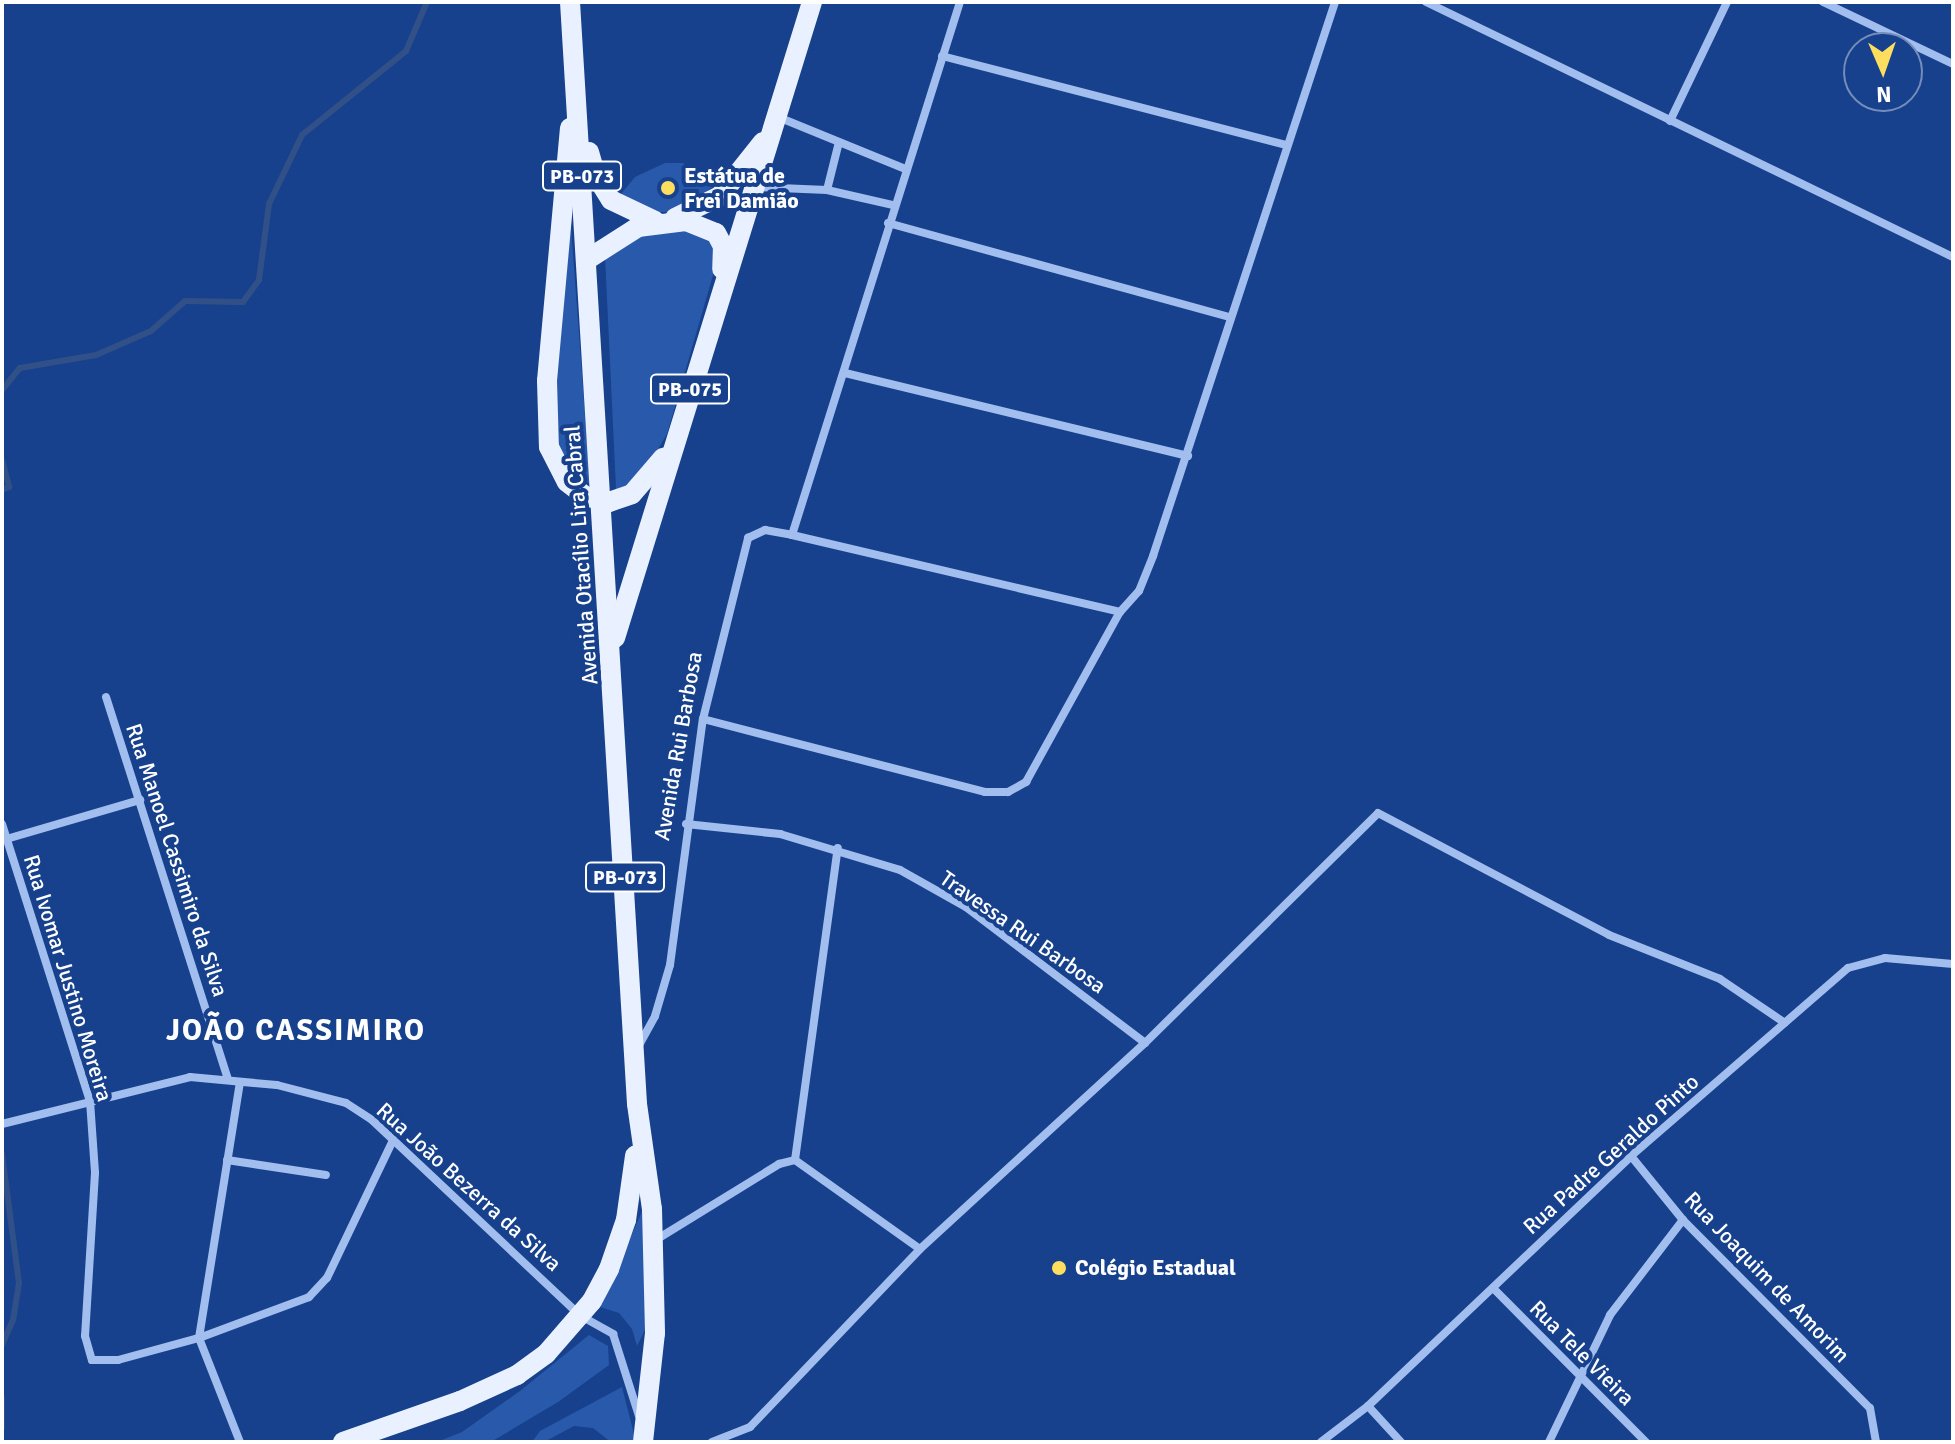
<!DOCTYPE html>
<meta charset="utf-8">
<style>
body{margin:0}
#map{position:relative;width:1955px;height:1444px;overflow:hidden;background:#17418c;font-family:Signika,sans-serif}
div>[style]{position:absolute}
.green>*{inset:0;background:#2959ab}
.stream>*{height:6px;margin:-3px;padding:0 3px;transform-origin:3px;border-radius:3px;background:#325088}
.street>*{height:8px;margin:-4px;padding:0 4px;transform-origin:4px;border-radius:4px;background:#a1beef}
.primary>*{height:20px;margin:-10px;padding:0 10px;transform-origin:10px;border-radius:10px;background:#e9f0ff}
.dots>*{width:22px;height:22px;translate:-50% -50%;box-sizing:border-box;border:4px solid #17418c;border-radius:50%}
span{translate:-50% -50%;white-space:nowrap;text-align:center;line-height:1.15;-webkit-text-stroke:8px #17418c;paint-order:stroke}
.shield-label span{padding:2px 6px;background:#17418c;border:2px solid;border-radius:6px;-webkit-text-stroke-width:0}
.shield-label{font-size:20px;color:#fff;font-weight:700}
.poi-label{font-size:22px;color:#fff;font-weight:700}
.left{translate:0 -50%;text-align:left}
.street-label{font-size:22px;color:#fff}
.district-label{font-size:30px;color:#fff;font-weight:700;letter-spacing:2px}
.frame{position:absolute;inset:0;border:4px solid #fff;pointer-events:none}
.north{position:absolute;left:1843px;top:32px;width:80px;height:80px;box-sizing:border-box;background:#17418c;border:2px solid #748dba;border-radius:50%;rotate:178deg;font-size:22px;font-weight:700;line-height:32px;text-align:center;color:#fff}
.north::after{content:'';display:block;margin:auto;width:28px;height:36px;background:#ffdd5f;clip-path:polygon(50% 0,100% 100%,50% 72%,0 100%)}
</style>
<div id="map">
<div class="green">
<div style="clip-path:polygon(665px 163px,683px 163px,718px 184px,671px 212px,654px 212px,621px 194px,635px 177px)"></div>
<div style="clip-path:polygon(570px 213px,590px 484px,577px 476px,559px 446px,556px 388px)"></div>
<div style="clip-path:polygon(686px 229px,712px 239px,718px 258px,667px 434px,643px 474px,622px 491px,616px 489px,605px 256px,638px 237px)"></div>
<div style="clip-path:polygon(643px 1209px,646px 1328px,637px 1346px,632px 1329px,619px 1313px,600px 1307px)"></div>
<div style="clip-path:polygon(589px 1335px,608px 1346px,609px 1365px,558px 1402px,491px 1442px,437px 1442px,462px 1432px,520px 1391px)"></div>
<div style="clip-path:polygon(622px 1387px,636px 1442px,611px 1442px,593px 1428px,574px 1426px,544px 1442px,532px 1442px,540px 1431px)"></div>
</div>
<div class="stream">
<div style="left:2px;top:390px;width:28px;rotate:-51deg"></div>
<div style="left:20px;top:368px;width:77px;rotate:-9.7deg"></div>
<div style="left:96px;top:355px;width:60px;rotate:-23.6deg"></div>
<div style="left:151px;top:331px;width:45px;rotate:-41.4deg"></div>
<div style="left:185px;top:301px;width:58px;rotate:1deg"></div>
<div style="left:243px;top:302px;width:27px;rotate:-54deg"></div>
<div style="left:259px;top:280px;width:77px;rotate:-82.5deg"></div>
<div style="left:269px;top:204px;width:76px;rotate:-64.4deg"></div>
<div style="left:302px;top:135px;width:134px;rotate:-38.9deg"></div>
<div style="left:406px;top:51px;width:53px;rotate:-66.8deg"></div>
<div style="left:2px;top:460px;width:28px;rotate:75deg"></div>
<div style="left:9px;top:487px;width:8px;rotate:157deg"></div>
<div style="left:2px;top:1154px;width:130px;rotate:82.5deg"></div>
<div style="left:19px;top:1283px;width:37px;rotate:99deg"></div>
<div style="left:13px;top:1320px;width:27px;rotate:114deg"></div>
<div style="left:2px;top:1398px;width:30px;rotate:90deg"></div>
</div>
<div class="street">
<div style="left:1426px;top:2px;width:585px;rotate:25.82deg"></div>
<div style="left:1823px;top:2px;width:144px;rotate:25.5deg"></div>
<div style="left:942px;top:56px;width:354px;rotate:14.5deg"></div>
<div style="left:778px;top:117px;width:135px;rotate:22.2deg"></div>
<div style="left:1670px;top:121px;width:132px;rotate:-64.4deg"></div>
<div style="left:756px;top:187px;width:71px;rotate:2.4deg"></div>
<div style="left:827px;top:190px;width:68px;rotate:12.8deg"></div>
<div style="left:827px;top:190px;width:49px;rotate:-76deg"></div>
<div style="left:888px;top:223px;width:354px;rotate:15.4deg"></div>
<div style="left:845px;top:373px;width:353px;rotate:13.6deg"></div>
<div style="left:792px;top:535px;width:559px;rotate:-72.51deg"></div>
<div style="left:106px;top:697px;width:402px;rotate:72.3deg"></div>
<div style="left:703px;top:719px;width:291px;rotate:14.5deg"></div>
<div style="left:985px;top:792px;width:23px"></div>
<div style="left:1008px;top:792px;width:21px;rotate:-29deg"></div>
<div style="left:1026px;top:782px;width:194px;rotate:-61.1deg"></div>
<div style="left:1120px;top:612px;width:28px;rotate:-48deg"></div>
<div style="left:1139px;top:591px;width:38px;rotate:-68deg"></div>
<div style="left:1153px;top:556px;width:583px;rotate:-71.81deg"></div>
<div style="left:2px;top:824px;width:291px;rotate:72.4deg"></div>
<div style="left:90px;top:1101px;width:72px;rotate:86deg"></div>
<div style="left:95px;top:1173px;width:163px;rotate:93.5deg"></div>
<div style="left:85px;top:1336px;width:25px;rotate:74deg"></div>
<div style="left:92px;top:1360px;width:26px"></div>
<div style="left:118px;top:1360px;width:84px;rotate:-15.2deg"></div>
<div style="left:199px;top:1338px;width:117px;rotate:-20.4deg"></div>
<div style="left:309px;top:1297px;width:26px;rotate:-47deg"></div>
<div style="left:327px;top:1278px;width:153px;rotate:-64.4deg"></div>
<div style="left:686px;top:824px;width:95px;rotate:6.1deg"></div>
<div style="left:780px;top:834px;width:125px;rotate:16.7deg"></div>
<div style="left:900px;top:870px;width:76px;rotate:29.3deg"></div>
<div style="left:966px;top:907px;width:225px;rotate:37.2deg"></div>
<div style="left:3px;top:840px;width:143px;rotate:-16.3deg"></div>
<div style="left:638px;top:1047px;width:35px;rotate:-61deg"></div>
<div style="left:655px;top:1016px;width:53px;rotate:-73.6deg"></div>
<div style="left:670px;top:965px;width:248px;rotate:-82.4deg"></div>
<div style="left:703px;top:719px;width:187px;rotate:-76deg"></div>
<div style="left:748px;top:538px;width:19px;rotate:-25deg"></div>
<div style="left:765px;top:530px;width:27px;rotate:10deg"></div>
<div style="left:792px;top:535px;width:337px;rotate:13.2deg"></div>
<div style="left:240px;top:1082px;width:259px;rotate:99.1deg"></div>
<div style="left:199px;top:1338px;width:112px;rotate:68.5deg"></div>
<div style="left:2px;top:1124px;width:194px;rotate:-14deg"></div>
<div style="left:190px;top:1077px;width:87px;rotate:5.3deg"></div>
<div style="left:277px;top:1085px;width:71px;rotate:14.6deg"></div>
<div style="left:346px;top:1103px;width:31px;rotate:33deg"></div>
<div style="left:372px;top:1120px;width:287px;rotate:43.2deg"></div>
<div style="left:581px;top:1316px;width:37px;rotate:29deg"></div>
<div style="left:613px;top:1334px;width:86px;rotate:72.4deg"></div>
<div style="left:1631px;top:1156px;width:82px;rotate:50.9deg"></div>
<div style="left:1683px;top:1220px;width:265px;rotate:45.2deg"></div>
<div style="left:1870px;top:1408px;width:35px;rotate:80deg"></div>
<div style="left:227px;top:1160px;width:100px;rotate:8.6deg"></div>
<div style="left:795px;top:1160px;width:315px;rotate:-82.2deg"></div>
<div style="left:654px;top:1241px;width:147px;rotate:-31.6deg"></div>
<div style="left:779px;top:1164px;width:16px;rotate:-14deg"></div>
<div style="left:795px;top:1160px;width:153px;rotate:35.5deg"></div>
<div style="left:1493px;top:1288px;width:217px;rotate:45.2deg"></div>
<div style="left:1368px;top:1406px;width:49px;rotate:47.5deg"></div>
<div style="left:712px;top:1442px;width:41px;rotate:-21.5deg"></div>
<div style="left:750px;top:1427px;width:246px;rotate:-46.3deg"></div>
<div style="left:920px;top:1249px;width:305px;rotate:-42.5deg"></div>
<div style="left:1145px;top:1043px;width:327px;rotate:-44.6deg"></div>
<div style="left:1378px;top:813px;width:261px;rotate:27.8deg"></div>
<div style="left:1609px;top:935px;width:119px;rotate:21.6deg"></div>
<div style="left:1720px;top:979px;width:78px;rotate:34.1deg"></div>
<div style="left:1321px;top:1442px;width:59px;rotate:-37.5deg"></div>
<div style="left:1368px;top:1406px;width:363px;rotate:-43.5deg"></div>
<div style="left:1631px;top:1156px;width:287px;rotate:-40.9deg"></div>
<div style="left:1848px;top:968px;width:38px;rotate:-15deg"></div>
<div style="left:1885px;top:958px;width:68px;rotate:5deg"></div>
<div style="left:1549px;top:1442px;width:141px;rotate:-64.3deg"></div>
<div style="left:1610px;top:1315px;width:120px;rotate:-52.5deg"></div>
</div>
<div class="primary">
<div style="left:570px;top:2px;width:1104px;rotate:86.52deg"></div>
<div style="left:637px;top:1104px;width:106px;rotate:81.9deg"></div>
<div style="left:652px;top:1209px;width:124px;rotate:88.6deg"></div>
<div style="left:655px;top:1333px;width:110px;rotate:96.3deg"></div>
<div style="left:570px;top:128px;width:254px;rotate:95.2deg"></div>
<div style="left:547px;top:381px;width:66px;rotate:88.3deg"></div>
<div style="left:549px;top:447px;width:39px;rotate:63deg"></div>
<div style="left:567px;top:482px;width:23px;rotate:38deg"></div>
<div style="left:585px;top:496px;width:25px;rotate:14deg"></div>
<div style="left:609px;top:502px;width:24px;rotate:-19deg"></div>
<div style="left:632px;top:494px;width:48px;rotate:-49.3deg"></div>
<div style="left:589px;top:152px;width:25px;rotate:74deg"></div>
<div style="left:596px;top:176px;width:28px;rotate:58deg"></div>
<div style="left:611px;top:200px;width:49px;rotate:25.5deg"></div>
<div style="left:675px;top:218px;width:50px;rotate:-26.1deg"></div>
<div style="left:720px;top:196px;width:69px;rotate:-51.5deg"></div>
<div style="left:588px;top:259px;width:59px;rotate:-32.6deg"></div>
<div style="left:638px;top:227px;width:48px;rotate:-7.1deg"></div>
<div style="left:686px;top:221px;width:32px;rotate:22deg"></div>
<div style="left:716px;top:233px;width:15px;rotate:62deg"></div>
<div style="left:723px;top:246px;width:23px;rotate:92deg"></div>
<div style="left:615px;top:638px;width:666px;rotate:-72.79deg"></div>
<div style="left:343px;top:1442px;width:124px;rotate:-19.3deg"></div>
<div style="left:460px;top:1401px;width:63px;rotate:-24.5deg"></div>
<div style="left:517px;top:1375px;width:36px;rotate:-36deg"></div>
<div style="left:546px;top:1354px;width:70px;rotate:-49deg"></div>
<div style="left:592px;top:1301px;width:36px;rotate:-62deg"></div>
<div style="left:609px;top:1269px;width:52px;rotate:-70.9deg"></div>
<div style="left:626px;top:1220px;width:65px;rotate:-82deg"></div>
</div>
<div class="dots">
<div style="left:668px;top:188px;background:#ffdd5f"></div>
<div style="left:1059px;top:1268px;background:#ffdd5f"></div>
</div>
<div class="shield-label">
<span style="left:582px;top:176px">PB-073</span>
<span style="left:690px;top:389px">PB-075</span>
<span style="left:625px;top:877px">PB-073</span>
</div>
<div class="poi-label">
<span class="left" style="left:684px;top:188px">Estátua de<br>Frei Damião</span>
<span class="left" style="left:1075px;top:1268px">Colégio Estadual</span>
</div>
<div class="street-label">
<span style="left:581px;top:555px;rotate:-94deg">Avenida Otacílio Lira Cabral</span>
<span style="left:678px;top:746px;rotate:-80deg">Avenida Rui Barbosa</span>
<span style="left:177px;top:860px;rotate:72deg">Rua Manoel Cassimiro da Silva</span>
<span style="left:1023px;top:932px;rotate:35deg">Travessa Rui Barbosa</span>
<span style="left:68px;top:978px;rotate:73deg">Rua Ivomar Justino Moreira</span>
<span style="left:1611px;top:1154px;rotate:-42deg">Rua Padre Geraldo Pinto</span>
<span style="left:469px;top:1187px;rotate:42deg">Rua João Bezerra da Silva</span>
<span style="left:1767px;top:1277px;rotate:46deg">Rua Joaquim de Amorim</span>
<span style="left:1582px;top:1353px;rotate:45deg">Rua Tele Vieira</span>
</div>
<div class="district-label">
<span style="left:296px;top:1031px">JOÃO CASSIMIRO</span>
</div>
<div class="frame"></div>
<div class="north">N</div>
</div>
